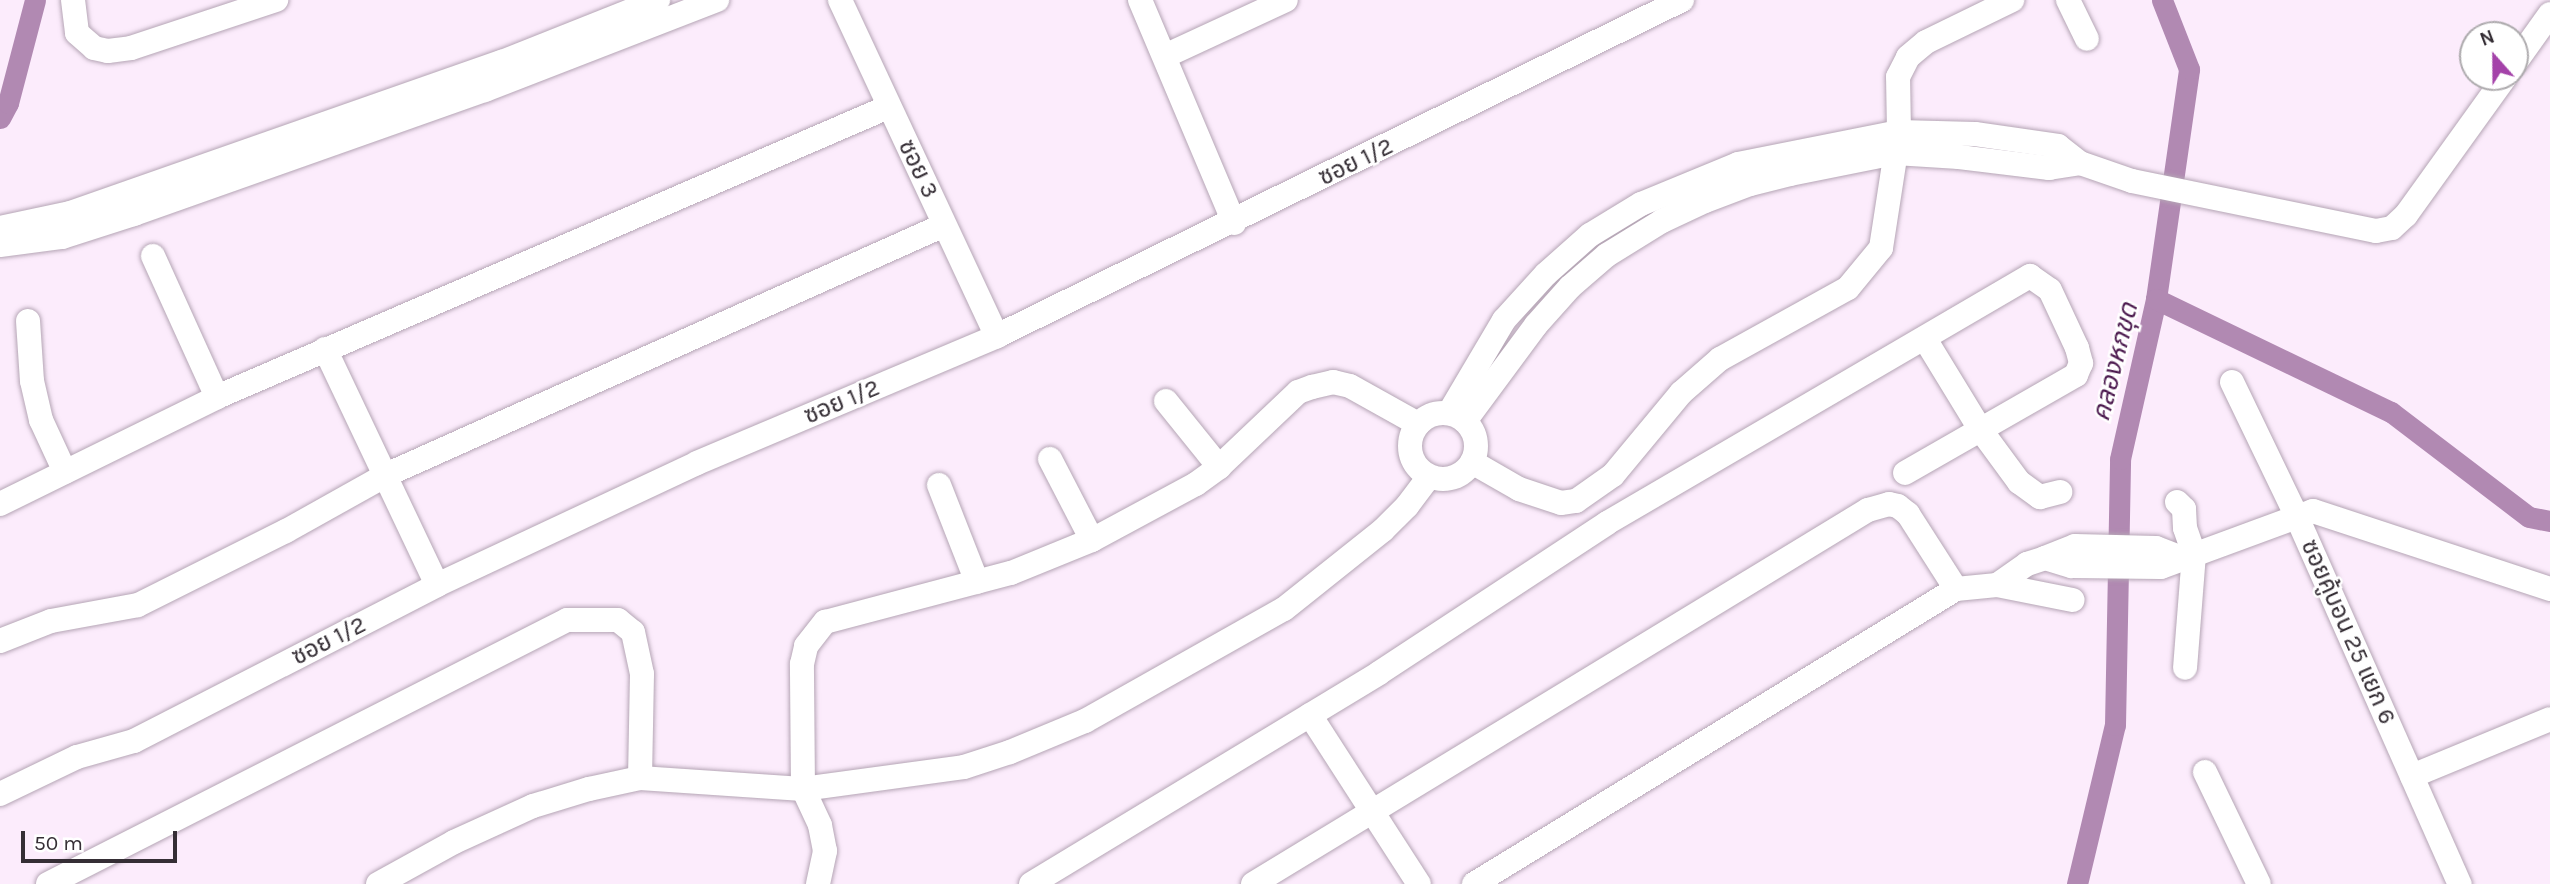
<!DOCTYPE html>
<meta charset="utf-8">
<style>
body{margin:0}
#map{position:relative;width:2550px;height:884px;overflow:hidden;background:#fcecfc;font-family:Karla,"Noto Sans Thai",sans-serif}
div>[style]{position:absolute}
.canal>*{height:21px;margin:-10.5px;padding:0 10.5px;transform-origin:10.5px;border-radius:10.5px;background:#b189b2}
.roads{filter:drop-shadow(0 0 2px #b5a5b5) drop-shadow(0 0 2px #b5a5b5)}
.minor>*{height:24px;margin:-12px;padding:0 12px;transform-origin:12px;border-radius:12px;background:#fff}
.minor>.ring{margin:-12px;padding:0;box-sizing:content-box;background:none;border:24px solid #fff;border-radius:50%}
span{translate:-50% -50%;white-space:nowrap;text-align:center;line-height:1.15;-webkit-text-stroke:5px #fff;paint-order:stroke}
.street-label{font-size:24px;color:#352e35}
.water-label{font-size:26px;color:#4d1b50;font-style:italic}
.north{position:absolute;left:2459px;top:21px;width:70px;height:70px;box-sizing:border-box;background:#fff;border:2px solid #aeabae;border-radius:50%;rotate:339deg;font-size:19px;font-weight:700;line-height:28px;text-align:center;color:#352e35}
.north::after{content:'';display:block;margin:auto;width:24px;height:32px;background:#a442a9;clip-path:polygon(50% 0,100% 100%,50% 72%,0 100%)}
.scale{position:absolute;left:21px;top:831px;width:156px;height:32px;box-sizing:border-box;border:4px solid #352e35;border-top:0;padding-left:9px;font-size:21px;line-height:24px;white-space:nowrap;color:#352e35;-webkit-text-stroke:5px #fff;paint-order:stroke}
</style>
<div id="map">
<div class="canal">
<div style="left:0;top:118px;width:17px;rotate:-62deg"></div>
<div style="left:8px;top:103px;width:106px;rotate:-75.3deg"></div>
<div style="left:2156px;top:299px;width:232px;rotate:-81.8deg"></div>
<div style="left:2189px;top:69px;width:74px;rotate:-111.4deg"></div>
<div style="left:2077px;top:884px;width:163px;rotate:-76.6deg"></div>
<div style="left:2115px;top:725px;width:266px;rotate:-88.9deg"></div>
<div style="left:2120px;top:459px;width:164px;rotate:-77.3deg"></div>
<div style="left:2156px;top:299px;width:261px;rotate:25.7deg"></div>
<div style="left:2391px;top:412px;width:173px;rotate:37.3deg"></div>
<div style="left:2529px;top:517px;width:21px;rotate:11deg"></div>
</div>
<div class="roads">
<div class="minor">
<div style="left:73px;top:0;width:33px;rotate:83deg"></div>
<div style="left:77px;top:33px;width:23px;rotate:41deg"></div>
<div style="left:94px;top:48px;width:14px;rotate:12deg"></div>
<div style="left:108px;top:51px;width:23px;rotate:-7deg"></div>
<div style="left:131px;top:48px;width:153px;rotate:-18.3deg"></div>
<div style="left:840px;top:0;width:371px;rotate:65deg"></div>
<div style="left:1140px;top:0;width:242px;rotate:67.1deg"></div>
<div style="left:2068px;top:0;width:43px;rotate:64deg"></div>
<div style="left:1165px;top:56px;width:133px;rotate:-24.8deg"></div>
<div style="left:2515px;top:63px;width:60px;rotate:-54.5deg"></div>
<div style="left:0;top:228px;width:72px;rotate:-12.1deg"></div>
<div style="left:70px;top:213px;width:458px;rotate:-19.3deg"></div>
<div style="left:502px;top:62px;width:168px;rotate:-21.7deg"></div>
<div style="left:0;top:245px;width:63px;rotate:-7.4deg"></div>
<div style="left:62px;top:237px;width:76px;rotate:-17.7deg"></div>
<div style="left:134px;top:214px;width:372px;rotate:-19.5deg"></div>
<div style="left:485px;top:90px;width:249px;rotate:-21.2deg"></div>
<div style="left:153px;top:256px;width:155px;rotate:65.6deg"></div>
<div style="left:28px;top:321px;width:60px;rotate:86.2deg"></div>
<div style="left:32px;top:381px;width:40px;rotate:77deg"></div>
<div style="left:41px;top:420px;width:57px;rotate:65.2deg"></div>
<div style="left:1925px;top:339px;width:105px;rotate:58.6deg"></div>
<div style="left:1980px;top:429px;width:66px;rotate:53.7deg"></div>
<div style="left:2019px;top:482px;width:26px;rotate:36deg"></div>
<div style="left:2040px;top:497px;width:21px;rotate:-14deg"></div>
<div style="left:325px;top:349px;width:261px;rotate:64.6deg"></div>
<div style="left:2232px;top:382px;width:150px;rotate:64.3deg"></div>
<div style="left:2297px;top:517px;width:402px;rotate:66.1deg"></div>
<div style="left:1166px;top:401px;width:85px;rotate:51.2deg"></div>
<div style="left:1449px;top:413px;width:108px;rotate:-59.4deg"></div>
<div style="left:1504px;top:320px;width:62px;rotate:-47.6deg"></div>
<div style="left:1546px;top:274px;width:59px;rotate:-41.6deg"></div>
<div style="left:1590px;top:235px;width:60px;rotate:-31.3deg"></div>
<div style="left:1641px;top:204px;width:105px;rotate:-22.4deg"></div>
<div style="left:1738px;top:164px;width:164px;rotate:-11.2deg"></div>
<div style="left:1899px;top:132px;width:76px;rotate:1.5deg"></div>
<div style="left:1975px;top:134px;width:84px;rotate:8.2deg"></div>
<div style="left:2058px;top:146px;width:28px;rotate:38deg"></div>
<div style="left:2080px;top:163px;width:55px;rotate:19.1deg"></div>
<div style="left:2132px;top:181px;width:249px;rotate:11.6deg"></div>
<div style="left:2376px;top:231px;width:16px;rotate:-11deg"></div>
<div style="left:2392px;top:228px;width:19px;rotate:-43deg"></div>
<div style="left:2406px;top:215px;width:170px;rotate:-54.3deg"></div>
<div class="ring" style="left:1410px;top:413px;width:42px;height:42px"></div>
<div style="left:1465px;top:421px;width:119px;rotate:-53.5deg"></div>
<div style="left:1536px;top:325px;width:51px;rotate:-48.2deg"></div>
<div style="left:1570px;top:287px;width:49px;rotate:-40.9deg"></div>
<div style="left:1607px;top:255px;width:65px;rotate:-31.7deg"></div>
<div style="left:1662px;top:221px;width:47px;rotate:-24.9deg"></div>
<div style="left:1705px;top:201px;width:48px;rotate:-20.7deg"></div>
<div style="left:1750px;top:184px;width:41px;rotate:-14deg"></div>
<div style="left:1790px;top:174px;width:107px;rotate:-11.3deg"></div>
<div style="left:1895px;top:153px;width:64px;rotate:3.6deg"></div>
<div style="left:1959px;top:157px;width:91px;rotate:7deg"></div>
<div style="left:2049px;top:168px;width:31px;rotate:-9deg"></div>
<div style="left:1050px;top:459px;width:91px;rotate:62.6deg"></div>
<div style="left:1472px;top:462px;width:54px;rotate:29.9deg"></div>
<div style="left:1519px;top:489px;width:44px;rotate:18.4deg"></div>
<div style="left:1561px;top:503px;width:15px;rotate:-8deg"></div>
<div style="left:1576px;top:501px;width:45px;rotate:-35.1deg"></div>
<div style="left:1613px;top:475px;width:107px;rotate:-50.3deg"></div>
<div style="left:1681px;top:393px;width:52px;rotate:-41.1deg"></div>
<div style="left:1720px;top:359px;width:146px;rotate:-29deg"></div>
<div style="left:1848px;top:288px;width:52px;rotate:-50.5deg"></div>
<div style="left:1881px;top:248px;width:117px;rotate:-81.2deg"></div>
<div style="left:1899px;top:132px;width:55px;rotate:-91deg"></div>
<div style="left:1898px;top:77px;width:22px;rotate:-63deg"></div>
<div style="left:1908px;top:57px;width:23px;rotate:-40deg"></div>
<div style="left:1926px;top:42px;width:96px;rotate:-26deg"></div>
<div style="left:939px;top:485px;width:104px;rotate:68.6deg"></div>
<div style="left:2177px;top:502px;width:10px;rotate:45deg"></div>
<div style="left:2184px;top:509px;width:19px;rotate:87deg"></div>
<div style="left:2185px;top:528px;width:28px;rotate:71deg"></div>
<div style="left:2194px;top:554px;width:114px;rotate:94.5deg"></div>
<div style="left:0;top:504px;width:242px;rotate:-26.2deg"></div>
<div style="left:217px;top:397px;width:731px;rotate:-23.37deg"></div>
<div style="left:2045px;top:558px;width:32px;rotate:-22deg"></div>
<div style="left:2075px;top:546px;width:81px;rotate:1.4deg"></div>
<div style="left:2156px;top:548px;width:31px;rotate:21deg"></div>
<div style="left:1997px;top:585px;width:77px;rotate:11.2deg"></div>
<div style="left:0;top:641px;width:55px;rotate:-21.4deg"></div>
<div style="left:51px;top:621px;width:88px;rotate:-10.4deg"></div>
<div style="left:138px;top:605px;width:165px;rotate:-26.6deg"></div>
<div style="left:286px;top:531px;width:115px;rotate:-29.2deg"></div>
<div style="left:386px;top:475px;width:611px;rotate:-24.13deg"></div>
<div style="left:1310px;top:715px;width:201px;rotate:57.2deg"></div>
<div style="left:2205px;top:772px;width:124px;rotate:64.3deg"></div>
<div style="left:2412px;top:776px;width:149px;rotate:-22.4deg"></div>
<div style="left:0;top:794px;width:85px;rotate:-25.7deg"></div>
<div style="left:77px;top:757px;width:59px;rotate:-15.7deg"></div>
<div style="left:134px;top:741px;width:341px;rotate:-27.2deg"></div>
<div style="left:437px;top:585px;width:287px;rotate:-25.1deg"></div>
<div style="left:697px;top:463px;width:326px;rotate:-22.9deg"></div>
<div style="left:997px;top:336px;width:763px;rotate:-26.13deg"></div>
<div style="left:48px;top:884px;width:582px;rotate:-26.96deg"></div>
<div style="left:567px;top:620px;width:51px"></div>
<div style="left:618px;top:620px;width:19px;rotate:39deg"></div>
<div style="left:633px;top:632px;width:43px;rotate:77.9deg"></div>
<div style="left:642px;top:674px;width:104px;rotate:91.1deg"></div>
<div style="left:378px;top:884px;width:87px;rotate:-28.9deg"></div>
<div style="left:454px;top:842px;width:87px;rotate:-24.5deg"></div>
<div style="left:533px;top:806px;width:59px;rotate:-16.9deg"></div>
<div style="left:589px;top:789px;width:52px;rotate:-12.2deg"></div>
<div style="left:640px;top:778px;width:163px;rotate:3.9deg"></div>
<div style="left:803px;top:789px;width:162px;rotate:-7.8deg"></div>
<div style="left:964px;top:767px;width:48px;rotate:-18.1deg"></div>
<div style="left:1010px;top:752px;width:81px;rotate:-22.5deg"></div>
<div style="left:1085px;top:721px;width:228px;rotate:-29.4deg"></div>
<div style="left:1284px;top:609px;width:127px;rotate:-38.6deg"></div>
<div style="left:1383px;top:530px;width:34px;rotate:-45deg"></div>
<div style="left:1407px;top:506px;width:36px;rotate:-53deg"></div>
<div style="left:818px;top:884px;width:34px;rotate:-78deg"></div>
<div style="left:825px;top:851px;width:26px;rotate:-101deg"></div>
<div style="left:820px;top:825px;width:40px;rotate:-115deg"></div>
<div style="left:803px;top:789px;width:125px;rotate:-90.5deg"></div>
<div style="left:802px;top:664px;width:18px;rotate:-77deg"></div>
<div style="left:806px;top:646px;width:31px;rotate:-52deg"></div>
<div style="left:825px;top:622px;width:192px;rotate:-14.8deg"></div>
<div style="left:1011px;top:573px;width:87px;rotate:-22.2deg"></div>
<div style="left:1092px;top:540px;width:118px;rotate:-28.3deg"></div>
<div style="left:1196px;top:484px;width:29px;rotate:-36deg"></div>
<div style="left:1219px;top:467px;width:109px;rotate:-43.5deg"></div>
<div style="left:1298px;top:392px;width:15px;rotate:-20deg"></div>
<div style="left:1312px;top:387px;width:22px;rotate:-13deg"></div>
<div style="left:1333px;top:382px;width:17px;rotate:13deg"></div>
<div style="left:1350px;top:386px;width:78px;rotate:29.2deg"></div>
<div style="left:1031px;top:884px;width:407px;rotate:-31.2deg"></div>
<div style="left:1379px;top:673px;width:273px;rotate:-33.3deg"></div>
<div style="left:1607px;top:523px;width:490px;rotate:-30.3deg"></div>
<div style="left:2030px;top:276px;width:24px;rotate:35deg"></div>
<div style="left:2050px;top:290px;width:64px;rotate:65deg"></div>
<div style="left:2077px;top:348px;width:16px;rotate:75deg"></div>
<div style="left:2081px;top:363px;width:13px;rotate:113deg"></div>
<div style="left:2076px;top:375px;width:197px;rotate:150.2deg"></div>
<div style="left:1253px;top:884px;width:720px;rotate:-31.31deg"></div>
<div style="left:1868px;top:510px;width:22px;rotate:-16deg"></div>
<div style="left:1889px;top:504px;width:9px;rotate:13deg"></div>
<div style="left:1898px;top:506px;width:13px;rotate:39deg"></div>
<div style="left:1908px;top:514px;width:89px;rotate:57.4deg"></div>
<div style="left:1474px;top:884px;width:565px;rotate:-31.47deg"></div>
<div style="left:1956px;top:589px;width:41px;rotate:-5.6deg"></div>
<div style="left:1997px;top:585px;width:37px;rotate:-35deg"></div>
<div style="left:2027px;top:564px;width:19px;rotate:-18deg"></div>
<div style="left:2045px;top:558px;width:28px;rotate:17deg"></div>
<div style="left:2072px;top:566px;width:89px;rotate:0.6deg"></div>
<div style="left:2161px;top:567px;width:162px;rotate:-20.2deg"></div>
<div style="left:2313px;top:511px;width:250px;rotate:18.2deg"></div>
</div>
</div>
<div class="street-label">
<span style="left:1356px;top:162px;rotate:-26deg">ซอย 1/2</span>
<span style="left:918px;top:169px;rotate:64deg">ซอย 3</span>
<span style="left:842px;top:402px;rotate:-23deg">ซอย 1/2</span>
<span style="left:2348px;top:632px;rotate:66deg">ซอยคู้บอน 25 แยก 6</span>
<span style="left:329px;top:641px;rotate:-27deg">ซอย 1/2</span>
</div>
<div class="water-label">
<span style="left:2115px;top:362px;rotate:-76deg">คลองหกขุด</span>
</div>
<div class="north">N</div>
<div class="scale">50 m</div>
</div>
